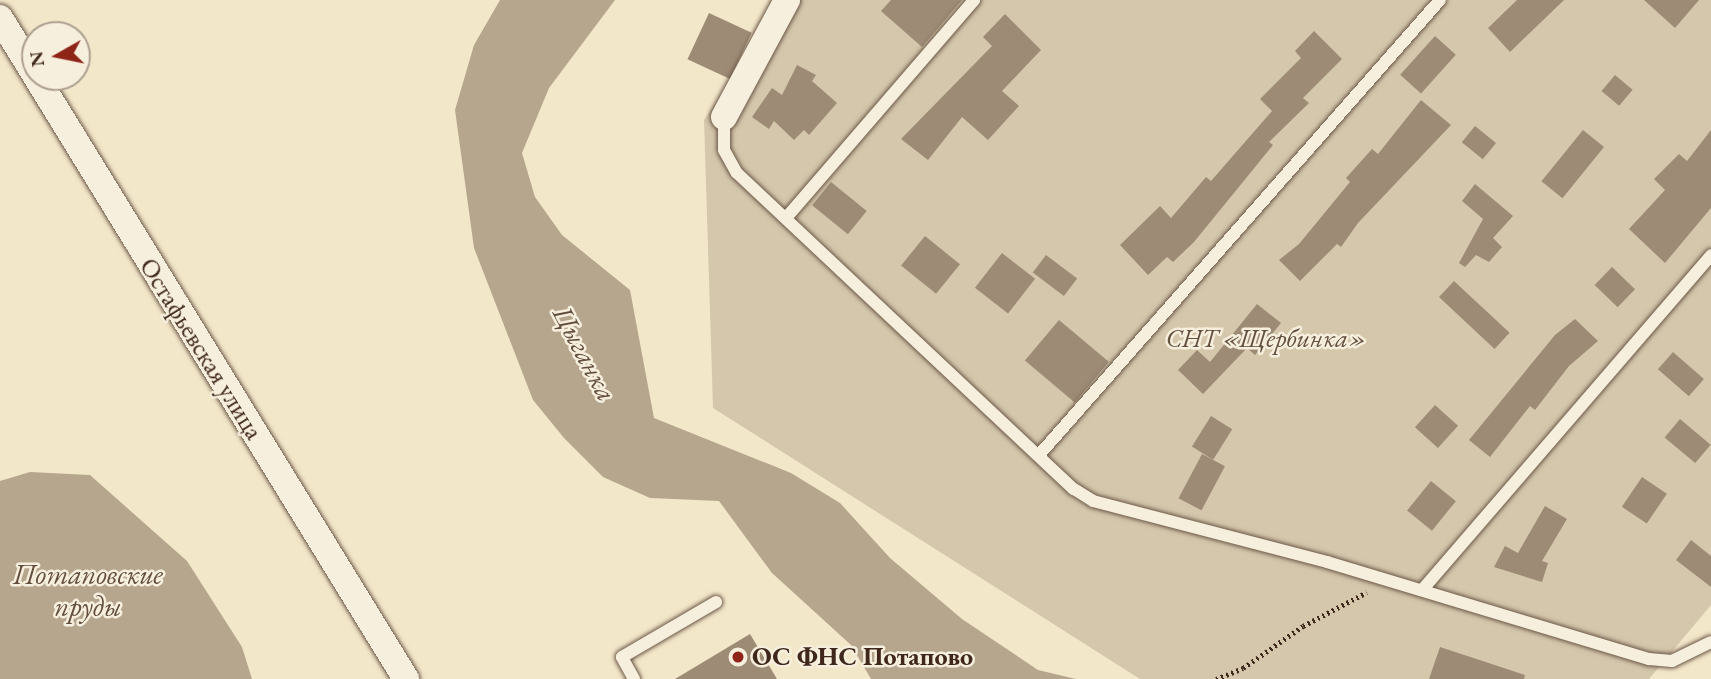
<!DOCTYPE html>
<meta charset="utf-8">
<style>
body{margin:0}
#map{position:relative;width:1711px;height:679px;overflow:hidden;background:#f3e7ca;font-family:"EB Garamond",serif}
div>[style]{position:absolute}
.green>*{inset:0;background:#d4c7ac}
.water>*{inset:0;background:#b6a68e}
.building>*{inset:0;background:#9d8b76;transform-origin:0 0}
.path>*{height:4.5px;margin-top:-2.25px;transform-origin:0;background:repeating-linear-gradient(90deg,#3f281b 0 2px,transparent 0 5.5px)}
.roads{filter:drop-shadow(0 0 2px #6c5847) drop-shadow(0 0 2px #6c5847)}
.service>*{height:12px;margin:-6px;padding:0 6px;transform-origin:6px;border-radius:6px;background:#f7efdd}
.minor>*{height:26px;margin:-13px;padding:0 13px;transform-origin:13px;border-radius:13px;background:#f7efdd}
.dots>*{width:19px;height:19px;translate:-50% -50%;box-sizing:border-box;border:4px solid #f7efdd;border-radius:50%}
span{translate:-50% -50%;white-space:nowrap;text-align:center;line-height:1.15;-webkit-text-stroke:5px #f7efdd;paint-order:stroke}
.park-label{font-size:26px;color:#64503f;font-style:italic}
.street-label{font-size:26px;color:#3f281b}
.poi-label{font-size:26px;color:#3f281b;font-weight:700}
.left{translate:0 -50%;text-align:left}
.water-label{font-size:28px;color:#634e3e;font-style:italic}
.north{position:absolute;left:21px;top:21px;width:70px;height:70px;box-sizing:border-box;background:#f7efdd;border:2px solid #ad9f8f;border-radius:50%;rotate:261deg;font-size:19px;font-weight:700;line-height:28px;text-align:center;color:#3f281b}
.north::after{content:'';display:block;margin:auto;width:24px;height:32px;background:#8f2418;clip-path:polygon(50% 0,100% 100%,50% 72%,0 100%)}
</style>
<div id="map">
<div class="green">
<div style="clip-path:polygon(788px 0,1711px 0,1711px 605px,1649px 679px,1140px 679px,713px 408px,704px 120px)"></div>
</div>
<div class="water">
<div style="clip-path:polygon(500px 0,615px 0,549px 88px,522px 153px,535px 197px,562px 235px,630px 290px,654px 418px,791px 473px,840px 503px,890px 558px,962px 619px,1038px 670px,1076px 679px,871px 679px,851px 645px,772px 573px,719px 501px,650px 498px,603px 477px,564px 438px,533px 400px,474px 248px,455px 110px,474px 45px)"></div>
<div style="clip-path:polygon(30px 472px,90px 475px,187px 561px,242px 647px,252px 679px,0 679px,0 481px)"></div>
</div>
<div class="building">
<div style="clip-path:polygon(891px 0,962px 0,922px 47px,881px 11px)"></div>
<div style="clip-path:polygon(1517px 0,1564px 0,1510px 52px,1488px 28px)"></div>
<div style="clip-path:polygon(1644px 0,1699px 0,1675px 28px)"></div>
<div style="left:709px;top:13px;width:47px;height:51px;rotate:25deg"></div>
<div style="clip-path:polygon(1005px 14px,1041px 50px,1002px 91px,1019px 106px,988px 140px,962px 117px,928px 160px,901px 139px,992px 46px,983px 37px)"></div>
<div style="clip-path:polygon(1314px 31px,1342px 59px,1303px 98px,1309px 103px,1269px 142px,1273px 145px,1194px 242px,1173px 262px,1167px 257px,1148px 275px,1120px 245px,1160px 206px,1171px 218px,1206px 177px,1211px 181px,1272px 111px,1260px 99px,1301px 58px,1295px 51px)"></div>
<div style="left:1435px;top:36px;width:28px;height:52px;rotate:42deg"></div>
<div style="clip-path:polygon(797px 65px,816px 75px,812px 81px,837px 103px,809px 135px,804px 130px,794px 140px,774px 121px,769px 129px,752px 117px,772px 88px,782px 95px)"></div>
<div style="left:1615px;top:75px;width:23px;height:21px;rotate:40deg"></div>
<div style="clip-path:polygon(1421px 100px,1451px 125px,1358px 223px,1341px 247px,1337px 244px,1300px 281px,1279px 260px,1299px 244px,1350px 182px,1346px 178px,1372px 149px,1378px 154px)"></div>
<div style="left:1475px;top:126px;width:27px;height:21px;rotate:39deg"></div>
<div style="left:1583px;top:130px;width:27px;height:66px;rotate:39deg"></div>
<div style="clip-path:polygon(1711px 130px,1711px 208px,1665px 263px,1629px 229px,1665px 190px,1654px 179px,1679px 154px,1687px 161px)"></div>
<div style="left:831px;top:182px;width:46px;height:30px;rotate:39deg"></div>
<div style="clip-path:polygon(1475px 184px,1513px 216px,1493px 238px,1502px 247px,1489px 262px,1476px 255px,1465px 267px,1459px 263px,1483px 219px,1462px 201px)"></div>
<div style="left:925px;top:236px;width:45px;height:38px;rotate:39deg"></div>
<div style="left:1002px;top:253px;width:42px;height:44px;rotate:38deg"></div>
<div style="left:1046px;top:255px;width:39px;height:22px;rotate:37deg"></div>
<div style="left:1612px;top:267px;width:32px;height:25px;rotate:44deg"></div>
<div style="left:1454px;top:281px;width:76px;height:22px;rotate:43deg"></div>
<div style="clip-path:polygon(1257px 304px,1281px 323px,1255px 355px,1247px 348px,1203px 394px,1178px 370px,1197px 350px,1210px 362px)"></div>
<div style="clip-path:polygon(1575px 319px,1598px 341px,1569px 366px,1535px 410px,1530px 406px,1490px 457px,1469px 440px,1555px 335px)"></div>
<div style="left:1059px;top:320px;width:65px;height:53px;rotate:40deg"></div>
<div style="left:1673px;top:352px;width:41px;height:23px;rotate:41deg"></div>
<div style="left:1435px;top:405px;width:31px;height:30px;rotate:42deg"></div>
<div style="left:1211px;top:416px;width:25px;height:36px;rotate:32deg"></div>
<div style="left:1680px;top:419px;width:40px;height:24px;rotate:40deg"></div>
<div style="left:1202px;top:454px;width:26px;height:50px;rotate:28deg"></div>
<div style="left:1642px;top:477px;width:30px;height:36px;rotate:34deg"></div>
<div style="left:1431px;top:481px;width:32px;height:38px;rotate:39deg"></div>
<div style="clip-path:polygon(1545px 506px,1567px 519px,1542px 561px,1548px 563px,1542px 582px,1494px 567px,1505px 546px,1518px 553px)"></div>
<div style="clip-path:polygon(1691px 540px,1711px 556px,1711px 587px,1676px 560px)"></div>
<div style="clip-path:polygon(750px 634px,777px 679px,675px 679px)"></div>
<div style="clip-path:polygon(1440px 647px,1525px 675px,1524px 679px,1429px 679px)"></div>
</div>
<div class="path">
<div style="left:1216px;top:679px;width:29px;rotate:-22deg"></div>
<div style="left:1243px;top:668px;width:73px;rotate:-35deg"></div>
<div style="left:1303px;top:626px;width:72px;rotate:-28deg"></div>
</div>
<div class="roads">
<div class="service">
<div style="left:724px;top:117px;width:33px;rotate:90deg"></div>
<div style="left:724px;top:150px;width:26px;rotate:61deg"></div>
<div style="left:737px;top:173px;width:462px;rotate:43.2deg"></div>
<div style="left:1074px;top:489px;width:22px;rotate:32deg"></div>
<div style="left:1093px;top:501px;width:242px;rotate:14.6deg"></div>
<div style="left:1327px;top:562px;width:336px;rotate:16.8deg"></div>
<div style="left:1649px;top:659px;width:23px;rotate:5deg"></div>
<div style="left:1672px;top:661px;width:43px;rotate:-26deg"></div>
<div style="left:786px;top:218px;width:288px;rotate:-49.2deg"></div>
<div style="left:1039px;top:455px;width:606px;rotate:-48.61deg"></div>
<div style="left:1423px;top:589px;width:441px;rotate:-49.2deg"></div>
<div style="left:634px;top:679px;width:25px;rotate:-119deg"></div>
<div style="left:622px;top:657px;width:109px;rotate:-30.3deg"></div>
</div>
<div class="minor">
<div style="left:0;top:18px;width:776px;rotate:58.44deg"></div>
<div style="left:724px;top:117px;width:133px;rotate:-61.7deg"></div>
</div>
</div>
<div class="dots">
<div style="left:738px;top:657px;background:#8f2418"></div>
</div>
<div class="park-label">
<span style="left:1266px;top:339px">СНТ «Щербинка»</span>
</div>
<div class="street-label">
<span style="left:201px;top:349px;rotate:58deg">Остафьевская улица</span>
</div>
<div class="poi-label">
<span class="left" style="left:752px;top:657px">ОС ФНС Потапово</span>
</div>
<div class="water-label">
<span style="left:585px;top:353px;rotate:62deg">Цыганка</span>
<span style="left:88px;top:590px">Потаповские<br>пруды</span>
</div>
<div class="north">N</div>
</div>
